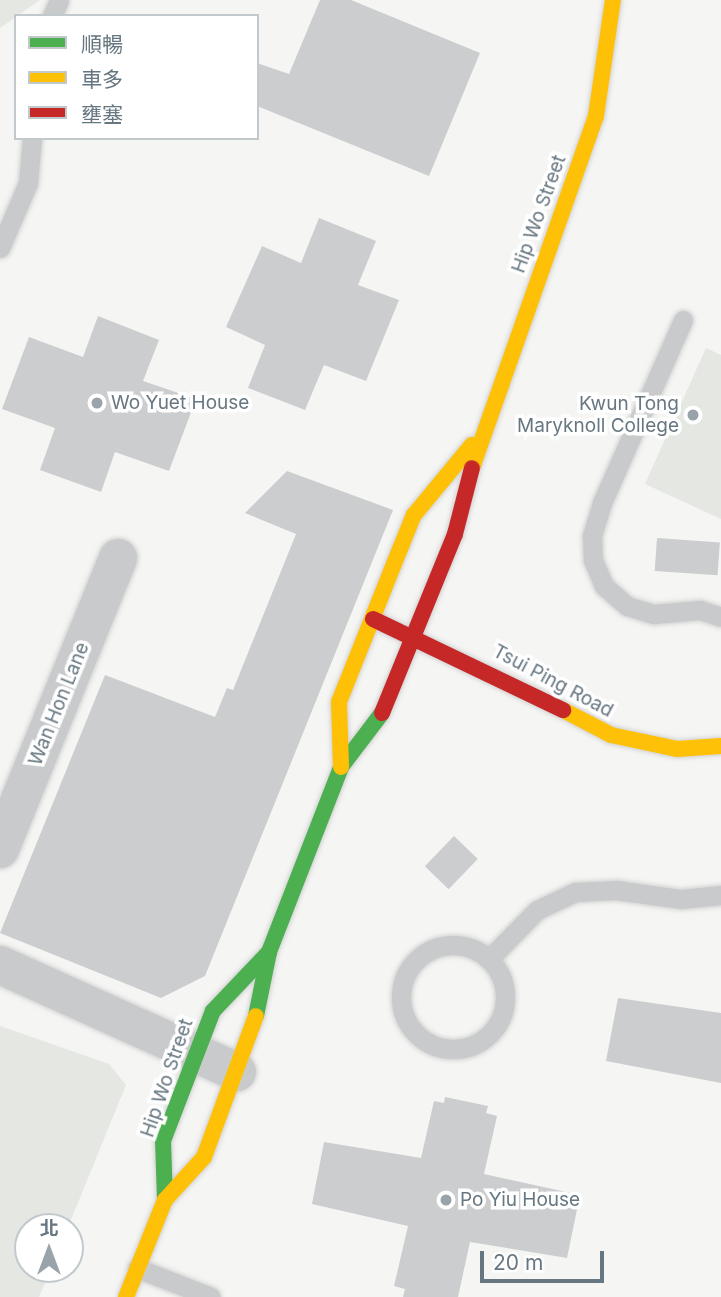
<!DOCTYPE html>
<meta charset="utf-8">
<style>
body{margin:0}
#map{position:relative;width:721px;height:1297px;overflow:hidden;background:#f5f5f4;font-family:Inter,"Noto Sans TC",sans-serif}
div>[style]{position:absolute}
.green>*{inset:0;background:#e4e7e2}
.building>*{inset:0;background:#cccdce;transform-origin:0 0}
.roads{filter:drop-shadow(0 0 2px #d2d2d2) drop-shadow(0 0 2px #d2d2d2)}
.lane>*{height:19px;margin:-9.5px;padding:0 9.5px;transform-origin:9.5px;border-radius:9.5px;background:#c9cacb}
.lane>.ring{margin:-9.5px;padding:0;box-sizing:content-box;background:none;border:19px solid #c9cacb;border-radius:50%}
.street>*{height:38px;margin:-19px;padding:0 19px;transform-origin:19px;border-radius:19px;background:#c9cacb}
.fast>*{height:16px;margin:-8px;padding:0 8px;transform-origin:8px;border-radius:8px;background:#4caf50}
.slow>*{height:16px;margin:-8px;padding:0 8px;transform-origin:8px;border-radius:8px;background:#ffc107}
.jam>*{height:16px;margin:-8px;padding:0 8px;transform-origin:8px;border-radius:8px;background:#c62828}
.dots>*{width:19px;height:19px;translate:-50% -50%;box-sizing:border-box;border:4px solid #fff;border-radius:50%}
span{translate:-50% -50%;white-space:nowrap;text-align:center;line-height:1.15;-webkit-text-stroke:7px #fff;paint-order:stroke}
.street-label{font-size:19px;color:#677781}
.poi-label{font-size:19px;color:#677781}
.left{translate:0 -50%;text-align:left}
.right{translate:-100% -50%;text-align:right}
.legend{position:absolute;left:14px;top:14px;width:245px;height:126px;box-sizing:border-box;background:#fff;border:2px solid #c2c9cd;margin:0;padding:9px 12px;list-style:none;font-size:21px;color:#677781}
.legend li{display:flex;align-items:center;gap:14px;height:35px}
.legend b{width:35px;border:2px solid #c2c9cd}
.north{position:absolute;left:14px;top:1213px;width:70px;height:70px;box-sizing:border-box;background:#fff;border:2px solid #c2c9cd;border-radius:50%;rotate:0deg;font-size:19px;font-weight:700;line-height:28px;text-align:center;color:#677781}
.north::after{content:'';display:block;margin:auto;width:24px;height:32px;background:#99a3a9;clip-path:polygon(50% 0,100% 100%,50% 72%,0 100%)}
.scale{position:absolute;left:480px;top:1251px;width:124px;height:32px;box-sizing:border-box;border:4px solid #677781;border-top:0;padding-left:9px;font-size:21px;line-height:24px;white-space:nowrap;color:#677781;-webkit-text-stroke:5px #fff;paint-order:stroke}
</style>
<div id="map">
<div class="green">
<div style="clip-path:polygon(0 0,40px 0,0 28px)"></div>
<div style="clip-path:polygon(706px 348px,721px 355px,721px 519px,645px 484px)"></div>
<div style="clip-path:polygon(0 1026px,109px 1064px,126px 1085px,68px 1227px,28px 1227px,28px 1269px,51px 1269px,39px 1297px,0 1297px)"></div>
</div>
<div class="building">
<div style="clip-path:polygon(320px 0,351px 0,480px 53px,429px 176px,257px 106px,257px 63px,289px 74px)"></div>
<div style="clip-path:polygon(319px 218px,376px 241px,358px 285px,399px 300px,366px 381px,324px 365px,305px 410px,248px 388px,265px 345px,226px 327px,262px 246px,301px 263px)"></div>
<div style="clip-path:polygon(98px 316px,159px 340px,143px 381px,196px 399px,169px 471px,115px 452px,101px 492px,40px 470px,55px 428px,2px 409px,29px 337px,83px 357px)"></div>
<div style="clip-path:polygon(287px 471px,393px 510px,205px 976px,161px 998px,0 933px,105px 675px,215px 717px,227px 688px,233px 690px,296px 534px,245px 513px)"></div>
<div style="left:657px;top:538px;width:63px;height:33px;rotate:4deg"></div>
<div style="left:454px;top:836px;width:33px;height:42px;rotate:44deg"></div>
<div style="clip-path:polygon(618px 998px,721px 1013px,721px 1083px,606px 1061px)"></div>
<div style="clip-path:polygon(445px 1097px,488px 1106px,486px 1113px,497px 1116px,484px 1174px,580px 1195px,567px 1258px,470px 1242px,458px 1297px,403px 1297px,405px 1289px,394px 1286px,408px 1226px,312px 1204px,324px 1142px,421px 1158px,434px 1101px,444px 1103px)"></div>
</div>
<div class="roads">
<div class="lane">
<div style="left:52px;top:16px;width:17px;rotate:-66deg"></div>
<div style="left:0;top:248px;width:71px;rotate:-66.7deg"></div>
<div style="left:28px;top:183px;width:45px;rotate:-84.9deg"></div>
<div style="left:683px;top:320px;width:200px;rotate:113.9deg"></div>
<div style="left:602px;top:503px;width:34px;rotate:107deg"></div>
<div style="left:592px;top:535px;width:25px;rotate:88deg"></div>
<div style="left:593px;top:560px;width:28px;rotate:67deg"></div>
<div style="left:604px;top:586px;width:30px;rotate:41deg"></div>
<div style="left:627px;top:606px;width:28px;rotate:17deg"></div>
<div style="left:654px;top:614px;width:46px;rotate:-5deg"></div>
<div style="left:700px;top:610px;width:22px;rotate:18deg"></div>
<div class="ring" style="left:401px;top:945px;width:85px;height:85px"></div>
<div style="left:490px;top:958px;width:67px;rotate:-45.6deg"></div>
<div style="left:537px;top:910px;width:42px;rotate:-25.3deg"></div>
<div style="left:575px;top:892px;width:41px;rotate:-2.8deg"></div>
<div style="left:616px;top:890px;width:66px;rotate:7.9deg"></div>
<div style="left:681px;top:899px;width:40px;rotate:-5.7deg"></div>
<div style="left:137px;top:1268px;width:79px;rotate:21.4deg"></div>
</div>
<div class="street">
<div style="left:0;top:849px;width:314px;rotate:-67.9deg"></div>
<div style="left:0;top:965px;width:260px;rotate:24.3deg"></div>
</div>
<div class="fast">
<div style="left:256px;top:1016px;width:65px;rotate:-78.5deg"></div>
<div style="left:269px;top:952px;width:199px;rotate:-68.7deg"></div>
<div style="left:341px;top:767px;width:68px;rotate:-52.8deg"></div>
<div style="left:165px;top:1200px;width:59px;rotate:-91.9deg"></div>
<div style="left:163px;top:1141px;width:139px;rotate:-69deg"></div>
<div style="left:213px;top:1011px;width:81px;rotate:-46.5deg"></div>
</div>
<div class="slow">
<div style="left:472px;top:468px;width:373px;rotate:-70.6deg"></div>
<div style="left:596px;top:116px;width:117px;rotate:-81.7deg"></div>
<div style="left:563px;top:710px;width:54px;rotate:27.5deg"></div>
<div style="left:611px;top:735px;width:67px;rotate:12deg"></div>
<div style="left:677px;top:749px;width:44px;rotate:-3.9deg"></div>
<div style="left:341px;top:767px;width:65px;rotate:-91.8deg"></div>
<div style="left:339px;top:702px;width:165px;rotate:-68.3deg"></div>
<div style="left:400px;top:549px;width:37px;rotate:-68deg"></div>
<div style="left:414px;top:515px;width:91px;rotate:-50.4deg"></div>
<div style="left:126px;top:1297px;width:105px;rotate:-68.1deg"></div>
<div style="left:165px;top:1200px;width:58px;rotate:-47.8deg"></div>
<div style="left:204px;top:1157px;width:150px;rotate:-69.8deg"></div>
</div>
<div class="jam">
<div style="left:373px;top:619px;width:211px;rotate:25.6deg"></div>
<div style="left:382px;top:713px;width:193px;rotate:-67.8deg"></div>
<div style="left:455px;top:534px;width:68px;rotate:-75.6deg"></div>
</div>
</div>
<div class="dots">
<div style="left:97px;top:403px;background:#99a3a9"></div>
<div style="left:693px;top:415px;background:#99a3a9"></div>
<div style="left:446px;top:1200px;background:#99a3a9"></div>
</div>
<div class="street-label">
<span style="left:539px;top:214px;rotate:-70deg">Hip Wo Street</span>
<span style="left:553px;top:681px;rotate:28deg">Tsui Ping Road</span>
<span style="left:59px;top:704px;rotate:-68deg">Wan Hon Lane</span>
<span style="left:167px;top:1078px;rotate:-71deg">Hip Wo Street</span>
</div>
<div class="poi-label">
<span class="left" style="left:111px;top:403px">Wo Yuet House</span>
<span class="right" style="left:679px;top:415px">Kwun Tong<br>Maryknoll College</span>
<span class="left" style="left:460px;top:1200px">Po Yiu House</span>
</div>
<ul class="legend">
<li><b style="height:9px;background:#4caf50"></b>順暢</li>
<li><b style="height:9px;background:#ffc107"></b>車多</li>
<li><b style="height:9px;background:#c62828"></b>壅塞</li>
</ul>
<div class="north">北</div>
<div class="scale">20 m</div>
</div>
